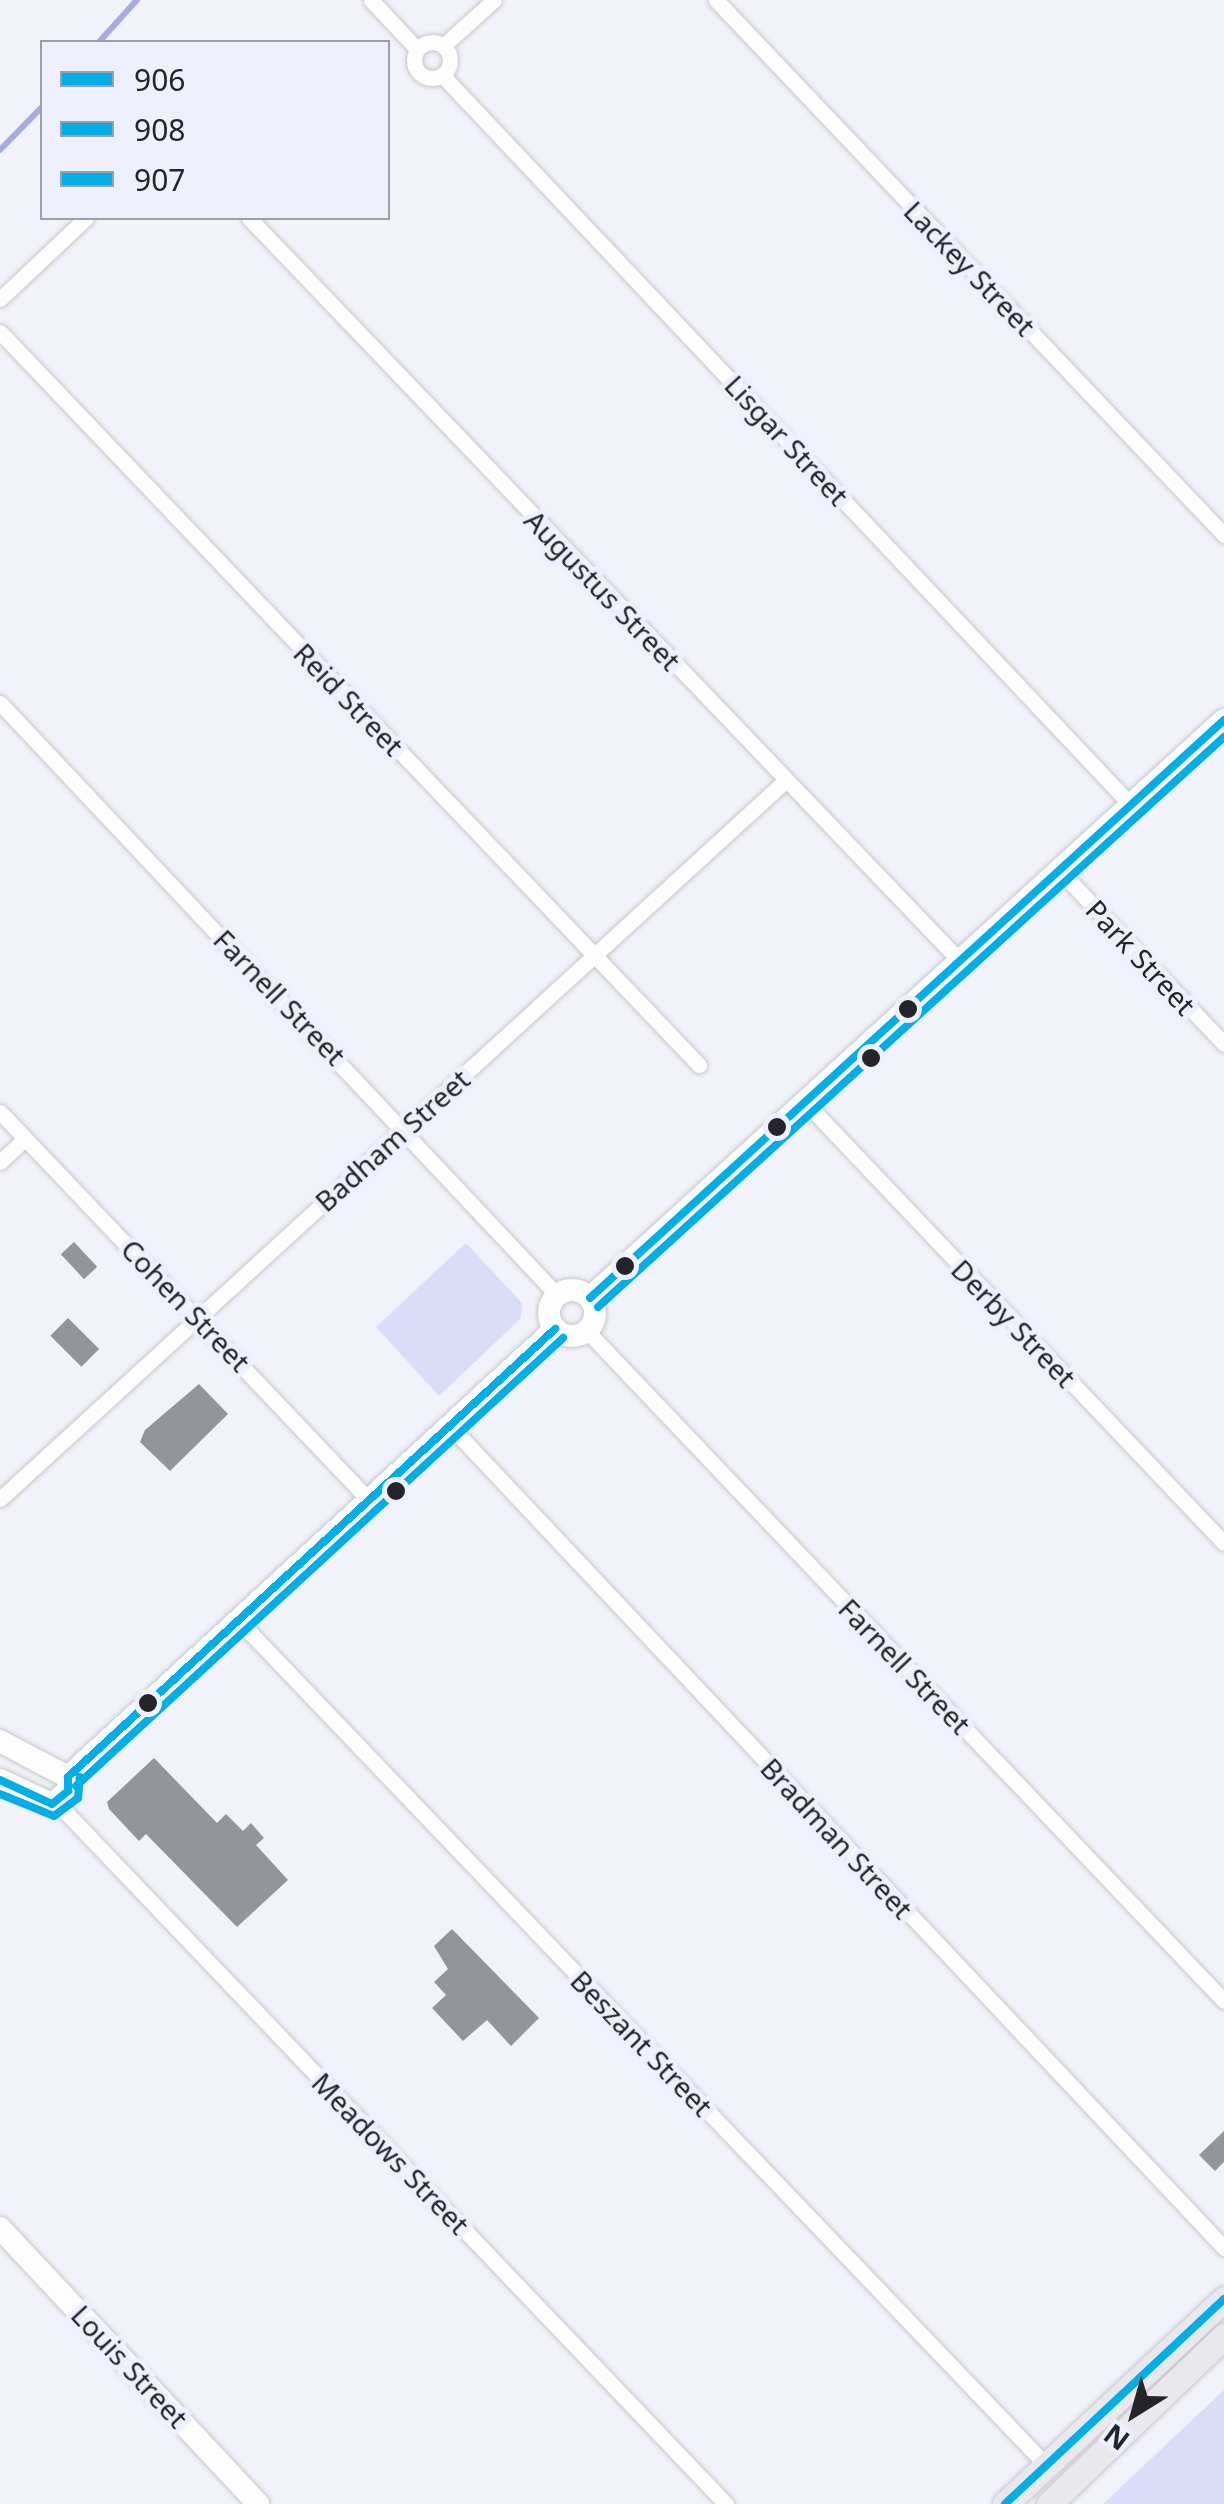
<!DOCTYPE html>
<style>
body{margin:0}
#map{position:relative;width:1224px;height:2504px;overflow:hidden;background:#f2f3fa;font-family:"Noto Sans",sans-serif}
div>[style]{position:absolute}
.green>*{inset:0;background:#daddf8}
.stream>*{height:6px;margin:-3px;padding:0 3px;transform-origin:3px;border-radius:3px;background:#a8abdf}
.building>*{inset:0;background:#94959a;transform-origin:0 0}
.roads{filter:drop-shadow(0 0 2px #c7c8cd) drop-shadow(0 0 2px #c7c8cd)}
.street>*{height:15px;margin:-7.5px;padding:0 7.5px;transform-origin:7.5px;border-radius:7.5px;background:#fdfdfe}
.street>.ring{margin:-7.5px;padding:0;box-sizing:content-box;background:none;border:15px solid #fdfdfe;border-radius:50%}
.secondary>*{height:22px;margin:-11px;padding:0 11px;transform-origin:11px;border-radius:11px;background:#fdfdfe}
.secondary>.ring{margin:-11px;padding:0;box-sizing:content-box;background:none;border:22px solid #fdfdfe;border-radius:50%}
.primary>*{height:25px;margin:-12.5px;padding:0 12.5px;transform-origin:12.5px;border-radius:12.5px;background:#e8e8ed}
.bus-1>*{height:8px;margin:-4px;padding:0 4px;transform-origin:4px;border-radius:4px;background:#02aee5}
.bus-2>*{height:8px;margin:-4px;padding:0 4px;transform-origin:4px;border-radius:4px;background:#02aee5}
.bus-3>*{height:8px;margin:-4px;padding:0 4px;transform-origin:4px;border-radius:4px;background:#02aee5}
.dots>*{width:28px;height:28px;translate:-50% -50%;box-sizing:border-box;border:5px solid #eff0fd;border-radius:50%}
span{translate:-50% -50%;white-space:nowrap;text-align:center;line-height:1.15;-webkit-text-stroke:10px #eff0fd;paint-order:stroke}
.street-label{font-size:28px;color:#24242a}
.legend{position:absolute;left:40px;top:40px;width:350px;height:180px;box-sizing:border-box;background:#eff0fd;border:2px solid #9e9ea9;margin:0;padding:12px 18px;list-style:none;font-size:30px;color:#24242a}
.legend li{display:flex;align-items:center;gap:20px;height:50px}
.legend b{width:50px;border:2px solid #9e9ea9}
.north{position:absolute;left:1084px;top:2364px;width:100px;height:100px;-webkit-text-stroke:8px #eff0fd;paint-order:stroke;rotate:217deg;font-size:28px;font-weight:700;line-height:40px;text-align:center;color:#24242a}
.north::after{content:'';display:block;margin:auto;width:35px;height:45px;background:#24242a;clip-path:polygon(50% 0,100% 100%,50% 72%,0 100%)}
</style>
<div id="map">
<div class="green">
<div style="clip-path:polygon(466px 1243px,522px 1303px,521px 1318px,439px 1396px,376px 1327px)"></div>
<div style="clip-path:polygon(1224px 2390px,1224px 2504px,1103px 2504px)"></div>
</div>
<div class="stream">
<div style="left:99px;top:42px;width:57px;rotate:-47.9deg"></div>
<div style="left:0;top:150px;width:60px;rotate:-45.7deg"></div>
</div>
<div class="building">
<div style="left:74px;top:1242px;width:34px;height:18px;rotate:47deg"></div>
<div style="left:68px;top:1318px;width:44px;height:25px;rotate:45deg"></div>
<div style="clip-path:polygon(199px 1384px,228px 1414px,170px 1471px,140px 1442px,145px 1430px)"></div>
<div style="clip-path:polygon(154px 1758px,217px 1823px,226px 1814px,243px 1831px,251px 1823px,264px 1838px,256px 1845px,288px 1880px,237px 1927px,146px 1834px,139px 1841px,109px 1809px,107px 1802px)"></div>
<div style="clip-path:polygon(452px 1929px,539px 2018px,511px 2046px,487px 2020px,463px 2041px,432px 2008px,446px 1995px,434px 1982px,448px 1969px,434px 1946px)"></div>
<div style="clip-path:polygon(1224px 2131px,1224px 2162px,1215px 2171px,1199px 2155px)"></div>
</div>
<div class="roads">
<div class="street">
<div style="left:371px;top:0;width:67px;rotate:46.8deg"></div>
<div style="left:716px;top:0;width:738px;rotate:46.48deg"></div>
<div class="ring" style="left:414px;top:42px;width:21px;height:21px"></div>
<div style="left:444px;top:45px;width:67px;rotate:-42deg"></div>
<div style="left:442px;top:75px;width:1004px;rotate:46.66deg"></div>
<div style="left:249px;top:218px;width:1028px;rotate:46.26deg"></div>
<div style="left:0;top:299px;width:118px;rotate:-43.3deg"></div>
<div style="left:0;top:332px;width:1013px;rotate:46.36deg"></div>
<div style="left:0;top:703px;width:813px;rotate:46.74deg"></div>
<div style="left:1059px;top:870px;width:240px;rotate:46.5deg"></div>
<div style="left:805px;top:1102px;width:608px;rotate:46.47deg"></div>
<div style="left:0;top:1112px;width:535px;rotate:46.44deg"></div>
<div style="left:0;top:1162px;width:34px;rotate:-43deg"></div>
<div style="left:587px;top:1331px;width:924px;rotate:46.45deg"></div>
<div style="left:451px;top:1427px;width:1128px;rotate:46.72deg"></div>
<div style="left:0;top:1499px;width:1064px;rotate:-42.45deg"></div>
<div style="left:238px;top:1620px;width:1169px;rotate:46.28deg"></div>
<div style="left:57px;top:1803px;width:969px;rotate:46.34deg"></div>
</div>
<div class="secondary">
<div class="ring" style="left:549px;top:1290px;width:24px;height:24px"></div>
<div style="left:590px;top:1298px;width:858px;rotate:-42.35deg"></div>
<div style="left:0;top:1741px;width:77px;rotate:27.9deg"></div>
<div style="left:68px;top:1777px;width:662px;rotate:-42.61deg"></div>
<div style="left:0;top:1780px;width:57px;rotate:24.8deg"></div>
<div style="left:52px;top:1804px;width:21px;rotate:-39deg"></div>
<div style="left:68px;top:1791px;width:14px;rotate:-90deg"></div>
<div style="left:0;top:2228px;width:378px;rotate:46.9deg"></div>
</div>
<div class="primary">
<div style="left:1005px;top:2504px;width:300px;rotate:-43.1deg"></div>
<div style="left:1049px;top:2504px;width:243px;rotate:-43.8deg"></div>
</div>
</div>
<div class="bus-1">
<div style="left:590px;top:1298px;width:858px;rotate:-42.35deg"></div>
<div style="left:68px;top:1777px;width:662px;rotate:-42.61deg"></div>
<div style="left:0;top:1780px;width:57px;rotate:24.8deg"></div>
<div style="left:52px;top:1804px;width:21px;rotate:-39deg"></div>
<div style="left:68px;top:1791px;width:14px;rotate:-90deg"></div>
</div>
<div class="bus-2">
<div style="left:598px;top:1307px;width:847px;rotate:-42.32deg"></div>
<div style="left:76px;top:1786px;width:662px;rotate:-42.61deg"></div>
<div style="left:0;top:1794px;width:58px;rotate:22.2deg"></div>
<div style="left:54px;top:1816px;width:30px;rotate:-37deg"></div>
<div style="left:78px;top:1798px;width:21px;rotate:-85deg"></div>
</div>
<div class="bus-3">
<div style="left:1005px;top:2504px;width:300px;rotate:-43.1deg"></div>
</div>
<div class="dots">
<div style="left:908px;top:1009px;background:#24242a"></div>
<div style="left:871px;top:1058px;background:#24242a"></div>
<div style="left:777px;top:1127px;background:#24242a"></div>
<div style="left:625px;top:1266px;background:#24242a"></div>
<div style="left:396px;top:1491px;background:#24242a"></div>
<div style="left:148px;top:1703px;background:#24242a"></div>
</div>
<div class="street-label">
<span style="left:970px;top:268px;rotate:46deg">Lackey Street</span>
<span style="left:787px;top:440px;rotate:47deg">Lisgar Street</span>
<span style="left:603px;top:590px;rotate:46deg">Augustus Street</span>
<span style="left:349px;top:699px;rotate:46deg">Reid Street</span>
<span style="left:1141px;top:957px;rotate:47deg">Park Street</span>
<span style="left:280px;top:997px;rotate:46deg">Farnell Street</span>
<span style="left:392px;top:1140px;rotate:-42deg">Badham Street</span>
<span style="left:186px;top:1305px;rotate:46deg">Cohen Street</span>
<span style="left:1014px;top:1323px;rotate:46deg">Derby Street</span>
<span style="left:905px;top:1666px;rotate:46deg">Farnell Street</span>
<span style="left:837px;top:1838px;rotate:47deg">Bradman Street</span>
<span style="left:642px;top:2043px;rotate:46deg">Beszant Street</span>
<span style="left:391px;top:2153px;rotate:46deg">Meadows Street</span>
<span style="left:130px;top:2366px;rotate:47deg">Louis Street</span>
</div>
<ul class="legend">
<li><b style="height:12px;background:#02aee5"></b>906</li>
<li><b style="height:12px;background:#02aee5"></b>908</li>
<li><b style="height:12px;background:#02aee5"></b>907</li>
</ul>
<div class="north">N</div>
</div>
